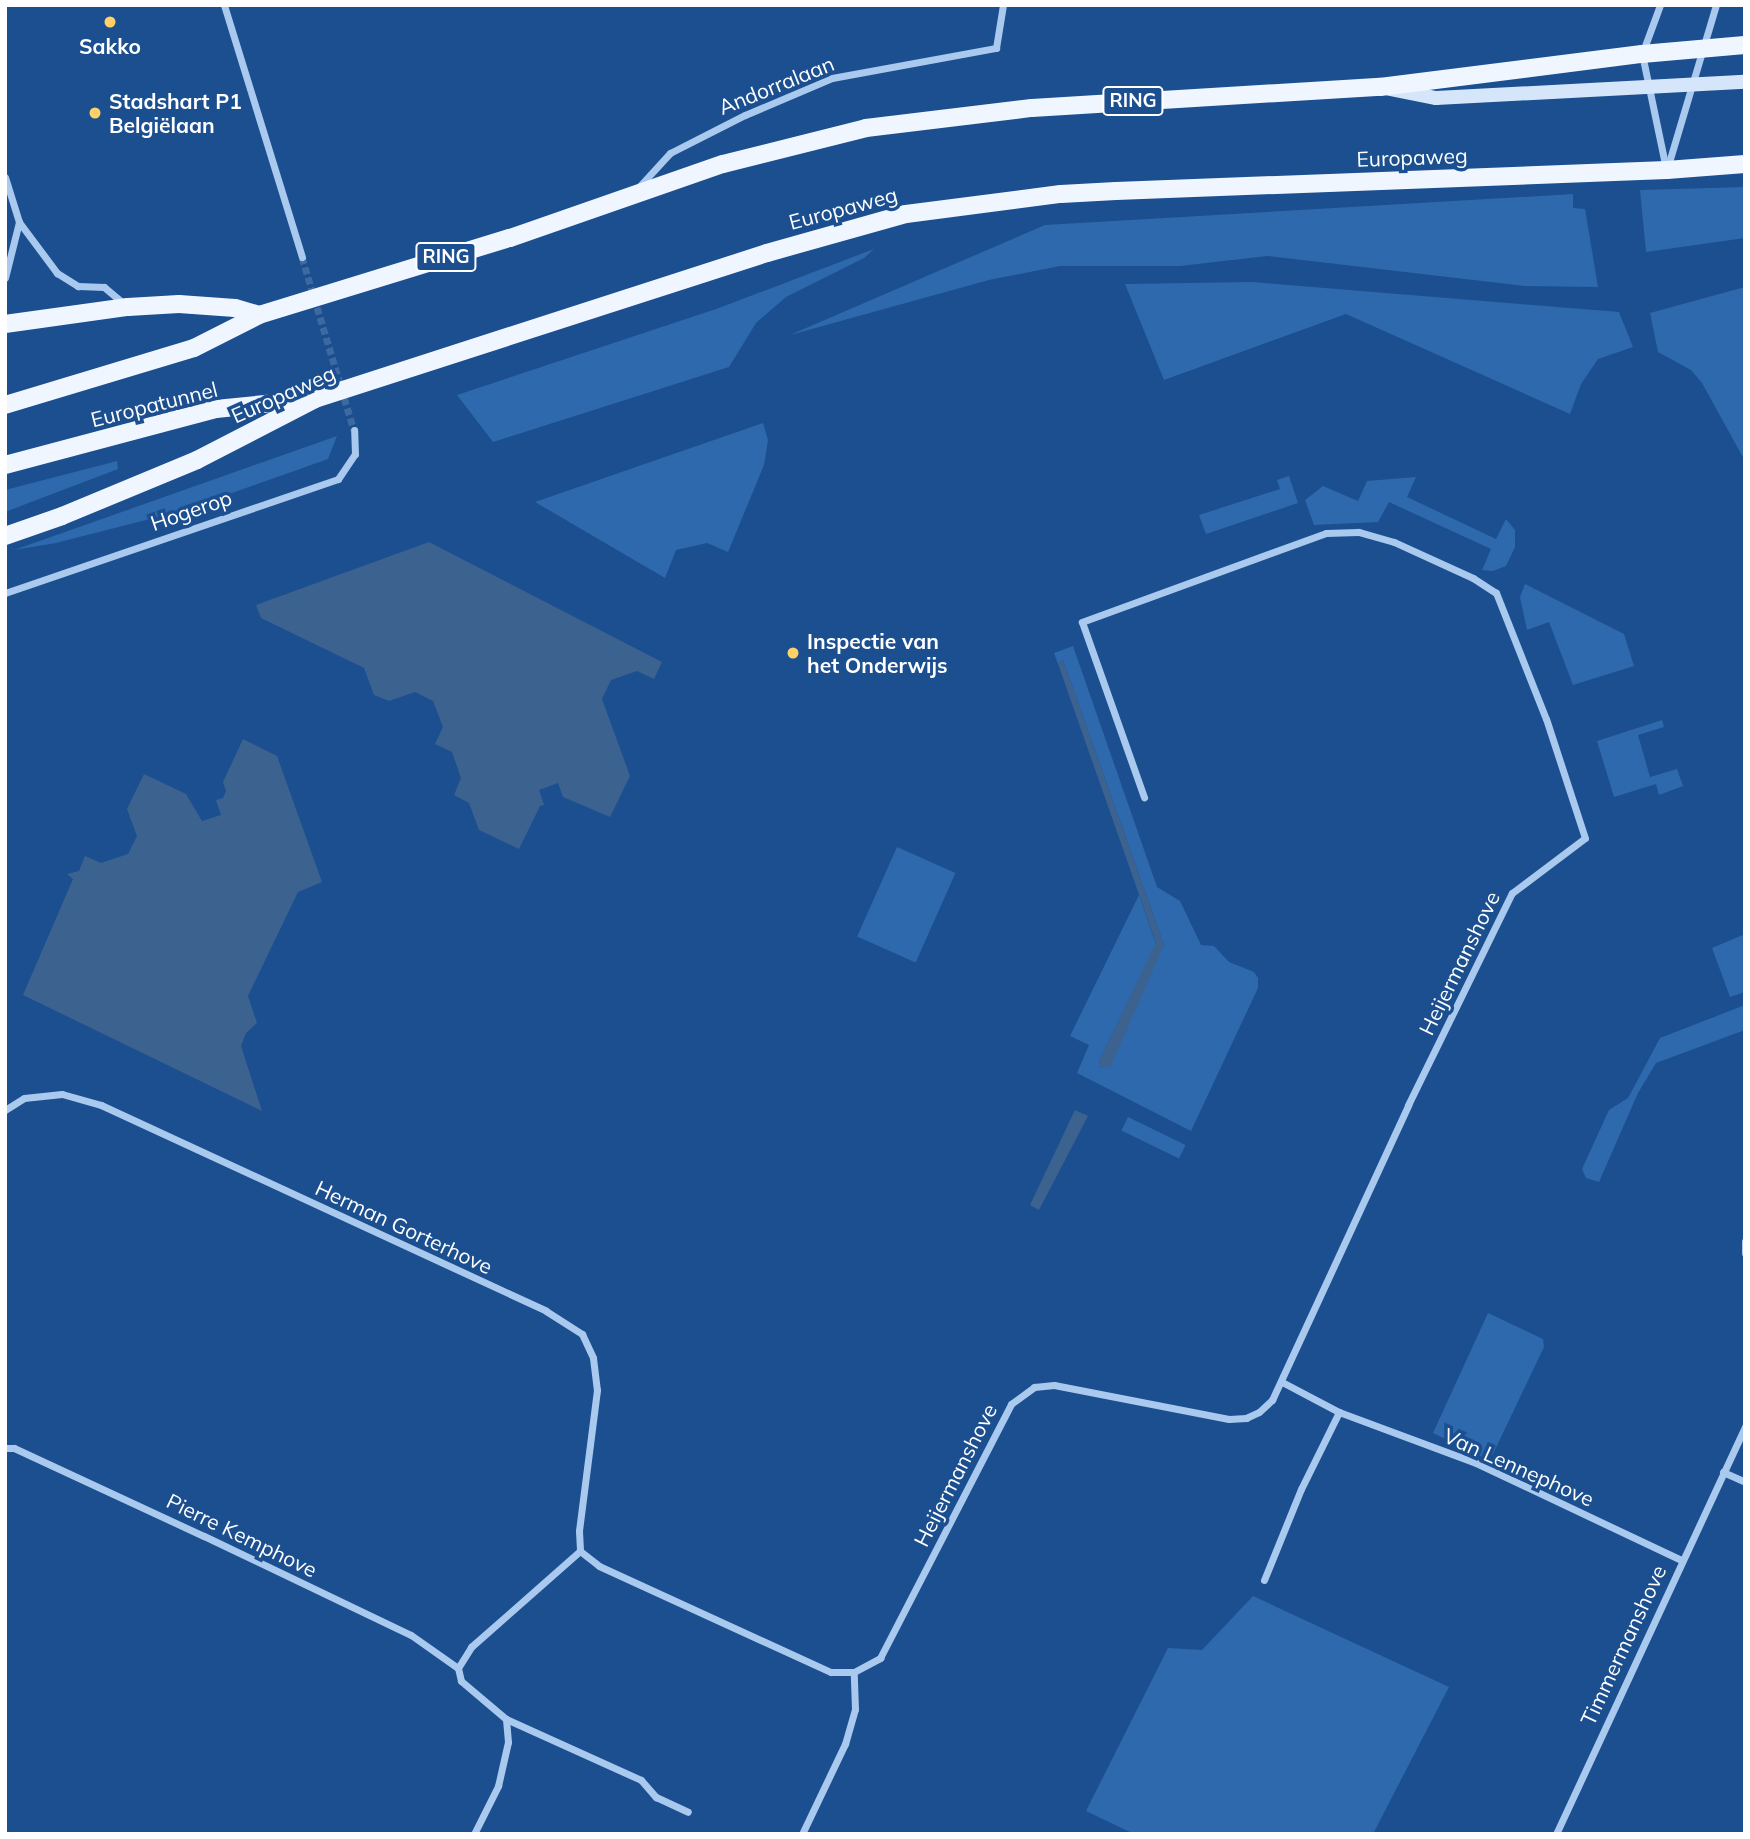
<!DOCTYPE html>
<meta charset="utf-8">
<style>
body{margin:0}
#map{position:relative;width:1750px;height:1839px;overflow:hidden;background:#1b4f8f;font-family:Mulish,sans-serif}
div>[style]{position:absolute}
.green>*{inset:0;background:#2e69ad;transform-origin:0 0}
.water>*{inset:0;background:#3c6290}
.minor-tunnel>*{height:7px;margin-top:-3.5px;transform-origin:0;background:repeating-linear-gradient(90deg,#3d69a0 0 7px,transparent 0 10.5px)}
.minor>*{height:7px;margin:-3.5px;padding:0 3.5px;transform-origin:3.5px;border-radius:3.5px;background:#a9c9ee}
.secondary>*{height:14px;margin:-7px;padding:0 7px;transform-origin:7px;border-radius:7px;background:#d6e6fa}
.primary>*{height:18px;margin:-9px;padding:0 9px;transform-origin:9px;border-radius:9px;background:#f0f6ff}
.dots>*{width:19px;height:19px;translate:-50% -50%;box-sizing:border-box;border:4px solid #1b4f8f;border-radius:50%}
span{translate:-50% -50%;white-space:nowrap;text-align:center;line-height:1.15;-webkit-text-stroke:7px #1b4f8f;paint-order:stroke}
.shield-label span{padding:2px 5px;background:#1b4f8f;border:2px solid;border-radius:5px;-webkit-text-stroke-width:0}
.shield-label{font-size:19px;color:#fff;font-weight:700}
.poi-label{font-size:21px;color:#fff;font-weight:700}
.left{translate:0 -50%;text-align:left}
.street-label{font-size:21px;color:#fff}
.frame{position:absolute;inset:0;border:7px solid #fff;pointer-events:none}
</style>
<div id="map">
<div class="green">
<div style="clip-path:polygon(1745px 187px,1745px 238px,1646px 252px,1640px 190px)"></div>
<div style="clip-path:polygon(1573px 194px,1573px 208px,1585px 209px,1598px 287px,1525px 286px,1267px 256px,1180px 266px,1060px 266px,989px 280px,790px 335px,1045px 225px)"></div>
<div style="clip-path:polygon(874px 249px,864px 258px,786px 297px,756px 323px,729px 367px,493px 442px,457px 395px,719px 308px)"></div>
<div style="clip-path:polygon(1252px 282px,1619px 312px,1633px 347px,1598px 359px,1581px 384px,1570px 414px,1346px 314px,1164px 380px,1125px 284px)"></div>
<div style="clip-path:polygon(1745px 287px,1745px 461px,1702px 383px,1691px 370px,1658px 352px,1650px 313px)"></div>
<div style="clip-path:polygon(763px 423px,768px 440px,764px 465px,728px 552px,707px 543px,676px 550px,665px 578px,535px 502px)"></div>
<div style="clip-path:polygon(337px 436px,328px 459px,181px 511px,56px 543px,14px 550px)"></div>
<div style="clip-path:polygon(117px 461px,118px 469px,5px 512px,5px 490px)"></div>
<div style="clip-path:polygon(1289px 476px,1298px 503px,1206px 534px,1199px 515px,1280px 489px,1277px 480px)"></div>
<div style="clip-path:polygon(1416px 477px,1407px 497px,1496px 539px,1506px 519px,1515px 530px,1515px 547px,1506px 566px,1493px 571px,1482px 570px,1491px 549px,1389px 502px,1378px 522px,1314px 525px,1305px 500px,1323px 486px,1358px 501px,1367px 481px)"></div>
<div style="clip-path:polygon(1525px 584px,1624px 634px,1634px 666px,1573px 685px,1549px 622px,1527px 630px,1520px 597px)"></div>
<div style="clip-path:polygon(1073px 646px,1157px 887px,1180px 901px,1201px 945px,1214px 946px,1229px 962px,1254px 972px,1258px 978px,1258px 988px,1191px 1131px,1077px 1073px,1089px 1045px,1070px 1036px,1139px 895px,1156px 944px,1099px 1061px,1101px 1068px,1164px 945px,1063px 660px,1058px 664px,1054px 653px)"></div>
<div style="clip-path:polygon(1662px 720px,1664px 727px,1638px 735px,1650px 777px,1677px 769px,1683px 786px,1659px 795px,1656px 784px,1614px 797px,1597px 741px)"></div>
<div style="left:897px;top:847px;width:64px;height:98px;rotate:24deg"></div>
<div style="clip-path:polygon(1745px 934px,1745px 992px,1730px 997px,1712px 948px)"></div>
<div style="clip-path:polygon(1745px 1005px,1745px 1030px,1656px 1063px,1638px 1093px,1599px 1182px,1586px 1178px,1582px 1169px,1609px 1110px,1628px 1098px,1660px 1038px)"></div>
<div style="left:1128px;top:1117px;width:64px;height:15px;rotate:26deg"></div>
<div style="clip-path:polygon(1488px 1313px,1543px 1339px,1544px 1347px,1493px 1454px,1484px 1458px,1433px 1433px)"></div>
<div style="clip-path:polygon(1253px 1596px,1449px 1687px,1373px 1834px,1134px 1834px,1086px 1811px,1168px 1648px,1202px 1650px)"></div>
</div>
<div class="water">
<div style="clip-path:polygon(429px 542px,662px 662px,654px 679px,637px 671px,611px 680px,602px 699px,630px 776px,610px 817px,563px 797px,558px 783px,539px 790px,544px 805px,540px 806px,519px 849px,479px 830px,469px 803px,454px 795px,461px 778px,452px 752px,435px 744px,443px 727px,433px 701px,415px 692px,389px 701px,374px 695px,364px 668px,261px 618px,256px 605px)"></div>
<div style="clip-path:polygon(1063px 660px,1164px 945px,1110px 1068px,1101px 1068px,1099px 1061px,1156px 943px,1058px 664px)"></div>
<div style="clip-path:polygon(243px 739px,277px 756px,322px 882px,298px 892px,248px 996px,257px 1023px,246px 1033px,241px 1046px,262px 1111px,23px 995px,73px 879px,67px 874px,79px 871px,85px 856px,101px 863px,128px 854px,137px 836px,127px 809px,144px 774px,186px 794px,202px 821px,221px 815px,216px 800px,223px 798px,226px 791px,223px 782px)"></div>
<div style="clip-path:polygon(1075px 1110px,1088px 1116px,1039px 1210px,1030px 1205px)"></div>
</div>
<div class="minor-tunnel">
<div style="left:302px;top:257px;width:181px;rotate:73.3deg"></div>
</div>
<div class="minor">
<div style="left:224px;top:5px;width:264px;rotate:72.8deg"></div>
<div style="left:1660px;top:5px;width:52px;rotate:110.2deg"></div>
<div style="left:1642px;top:54px;width:117px;rotate:78.2deg"></div>
<div style="left:1667px;top:169px;width:171px;rotate:-73.4deg"></div>
<div style="left:5px;top:177px;width:47px;rotate:72.7deg"></div>
<div style="left:19px;top:222px;width:64px;rotate:53.3deg"></div>
<div style="left:57px;top:273px;width:25px;rotate:32deg"></div>
<div style="left:78px;top:286px;width:26px;rotate:2deg"></div>
<div style="left:104px;top:287px;width:26px;rotate:40deg"></div>
<div style="left:637px;top:189px;width:49px;rotate:-47.5deg"></div>
<div style="left:670px;top:153px;width:84px;rotate:-26.9deg"></div>
<div style="left:745px;top:115px;width:95px;rotate:-23deg"></div>
<div style="left:832px;top:78px;width:167px;rotate:-10.4deg"></div>
<div style="left:996px;top:48px;width:44px;rotate:-80.8deg"></div>
<div style="left:5px;top:278px;width:58px;rotate:-76deg"></div>
<div style="left:5px;top:593px;width:352px;rotate:-18.9deg"></div>
<div style="left:338px;top:479px;width:30px;rotate:-56deg"></div>
<div style="left:355px;top:454px;width:24px;rotate:-92deg"></div>
<div style="left:5px;top:1110px;width:22px;rotate:-32deg"></div>
<div style="left:24px;top:1098px;width:38px;rotate:-6deg"></div>
<div style="left:62px;top:1094px;width:41px;rotate:15.8deg"></div>
<div style="left:101px;top:1105px;width:490px;rotate:24.8deg"></div>
<div style="left:546px;top:1311px;width:43px;rotate:32.6deg"></div>
<div style="left:582px;top:1334px;width:26px;rotate:65deg"></div>
<div style="left:593px;top:1358px;width:32px;rotate:83deg"></div>
<div style="left:597px;top:1390px;width:142px;rotate:97.3deg"></div>
<div style="left:579px;top:1531px;width:20px;rotate:87deg"></div>
<div style="left:1745px;top:1241px;width:12px;rotate:90deg"></div>
<div style="left:1282px;top:1382px;width:64px;rotate:27.8deg"></div>
<div style="left:1339px;top:1412px;width:146px;rotate:20.4deg"></div>
<div style="left:1476px;top:1463px;width:227px;rotate:25.3deg"></div>
<div style="left:5px;top:1448px;width:9px"></div>
<div style="left:14px;top:1448px;width:209px;rotate:24.9deg"></div>
<div style="left:204px;top:1536px;width:229px;rotate:25.6deg"></div>
<div style="left:411px;top:1635px;width:57px;rotate:35.1deg"></div>
<div style="left:1723px;top:1472px;width:24px;rotate:24deg"></div>
<div style="left:580px;top:1551px;width:24px;rotate:38deg"></div>
<div style="left:599px;top:1566px;width:255px;rotate:24.6deg"></div>
<div style="left:831px;top:1672px;width:23px"></div>
<div style="left:854px;top:1672px;width:30px;rotate:-28deg"></div>
<div style="left:880px;top:1658px;width:286px;rotate:-62.7deg"></div>
<div style="left:1011px;top:1404px;width:29px;rotate:-36deg"></div>
<div style="left:1034px;top:1387px;width:20px;rotate:-6deg"></div>
<div style="left:1054px;top:1385px;width:178px;rotate:11deg"></div>
<div style="left:1229px;top:1419px;width:17px;rotate:-3deg"></div>
<div style="left:1246px;top:1418px;width:14px;rotate:-25deg"></div>
<div style="left:1259px;top:1412px;width:18px;rotate:-43deg"></div>
<div style="left:1272px;top:1400px;width:325px;rotate:-65.2deg"></div>
<div style="left:1408px;top:1105px;width:236px;rotate:-63.9deg"></div>
<div style="left:1512px;top:893px;width:91px;rotate:-37deg"></div>
<div style="left:1585px;top:838px;width:125px;rotate:-108.1deg"></div>
<div style="left:1546px;top:719px;width:136px;rotate:-111.6deg"></div>
<div style="left:1496px;top:593px;width:27px;rotate:-147deg"></div>
<div style="left:1473px;top:578px;width:87px;rotate:-155.5deg"></div>
<div style="left:1394px;top:542px;width:37px;rotate:-164deg"></div>
<div style="left:1358px;top:532px;width:32px;rotate:178deg"></div>
<div style="left:1326px;top:533px;width:260px;rotate:160deg"></div>
<div style="left:1082px;top:622px;width:186px;rotate:70.5deg"></div>
<div style="left:1264px;top:1580px;width:98px;rotate:-67.9deg"></div>
<div style="left:1301px;top:1489px;width:86px;rotate:-63.7deg"></div>
<div style="left:506px;top:1719px;width:148px;rotate:24.3deg"></div>
<div style="left:641px;top:1780px;width:23px;rotate:49deg"></div>
<div style="left:656px;top:1797px;width:35px;rotate:25deg"></div>
<div style="left:474px;top:1834px;width:54px;rotate:-63.4deg"></div>
<div style="left:498px;top:1786px;width:45px;rotate:-77.2deg"></div>
<div style="left:508px;top:1742px;width:23px;rotate:-95deg"></div>
<div style="left:506px;top:1719px;width:59px;rotate:-139.8deg"></div>
<div style="left:461px;top:1681px;width:13px;rotate:-103deg"></div>
<div style="left:458px;top:1668px;width:25px;rotate:-58deg"></div>
<div style="left:471px;top:1647px;width:145px;rotate:-41.4deg"></div>
<div style="left:802px;top:1834px;width:100px;rotate:-64.5deg"></div>
<div style="left:845px;top:1744px;width:36px;rotate:-74deg"></div>
<div style="left:855px;top:1709px;width:37px;rotate:-92deg"></div>
<div style="left:1556px;top:1834px;width:450px;rotate:-65.1deg"></div>
</div>
<div class="secondary">
<div style="left:1390px;top:89px;width:47px;rotate:11.1deg"></div>
<div style="left:1436px;top:98px;width:309px;rotate:-3deg"></div>
</div>
<div class="primary">
<div style="left:5px;top:324px;width:124px;rotate:-7.9deg"></div>
<div style="left:128px;top:307px;width:51px;rotate:-3.4deg"></div>
<div style="left:179px;top:304px;width:56px;rotate:4.1deg"></div>
<div style="left:235px;top:308px;width:25px;rotate:16deg"></div>
<div style="left:5px;top:405px;width:197px;rotate:-16.8deg"></div>
<div style="left:194px;top:348px;width:73px;rotate:-26.9deg"></div>
<div style="left:259px;top:315px;width:263px;rotate:-17.1deg"></div>
<div style="left:510px;top:238px;width:225px;rotate:-19.2deg"></div>
<div style="left:723px;top:164px;width:147px;rotate:-14.1deg"></div>
<div style="left:866px;top:128px;width:167px;rotate:-6.9deg"></div>
<div style="left:1032px;top:108px;width:349px;rotate:-3.5deg"></div>
<div style="left:1380px;top:87px;width:264px;rotate:-7.2deg"></div>
<div style="left:1642px;top:54px;width:103px;rotate:-5deg"></div>
<div style="left:5px;top:465px;width:218px;rotate:-14.9deg"></div>
<div style="left:216px;top:409px;width:89px;rotate:-5.8deg"></div>
<div style="left:5px;top:536px;width:60px;rotate:-19.3deg"></div>
<div style="left:62px;top:516px;width:146px;rotate:-22.5deg"></div>
<div style="left:197px;top:460px;width:133px;rotate:-27.3deg"></div>
<div style="left:315px;top:399px;width:475px;rotate:-17.9deg"></div>
<div style="left:767px;top:253px;width:144px;rotate:-15.7deg"></div>
<div style="left:906px;top:214px;width:156px;rotate:-7.4deg"></div>
<div style="left:1061px;top:194px;width:55px;rotate:-3.1deg"></div>
<div style="left:1116px;top:191px;width:551px;rotate:-2.18deg"></div>
<div style="left:1667px;top:170px;width:78px;rotate:-4.4deg"></div>
</div>
<div class="dots">
<div style="left:110px;top:22px;background:#ffd166"></div>
<div style="left:95px;top:113px;background:#ffd166"></div>
<div style="left:793px;top:653px;background:#ffd166"></div>
</div>
<div class="shield-label">
<span style="left:1133px;top:101px">RING</span>
<span style="left:446px;top:257px">RING</span>
</div>
<div class="poi-label">
<span style="left:110px;top:46px">Sakko</span>
<span class="left" style="left:109px;top:113px">Stadshart P1<br>Belgiëlaan</span>
<span class="left" style="left:807px;top:653px">Inspectie van<br>het Onderwijs</span>
</div>
<div class="street-label">
<span style="left:776px;top:85px;rotate:-22deg">Andorralaan</span>
<span style="left:1412px;top:157px;rotate:-2deg">Europaweg</span>
<span style="left:843px;top:208px;rotate:-15deg">Europaweg</span>
<span style="left:283px;top:394px;rotate:-24deg">Europaweg</span>
<span style="left:154px;top:404px;rotate:-14deg">Europatunnel</span>
<span style="left:191px;top:510px;rotate:-19deg">Hogerop</span>
<span style="left:1459px;top:963px;rotate:-64deg">Heijermanshove</span>
<span style="left:404px;top:1227px;rotate:25deg">Herman Gorterhove</span>
<span style="left:1519px;top:1467px;rotate:24deg">Van Lennephove</span>
<span style="left:955px;top:1475px;rotate:-63deg">Heijermanshove</span>
<span style="left:242px;top:1535px;rotate:26deg">Pierre Kemphove</span>
<span style="left:1623px;top:1645px;rotate:-65deg">Timmermanshove</span>
</div>
<div class="frame"></div>
</div>
